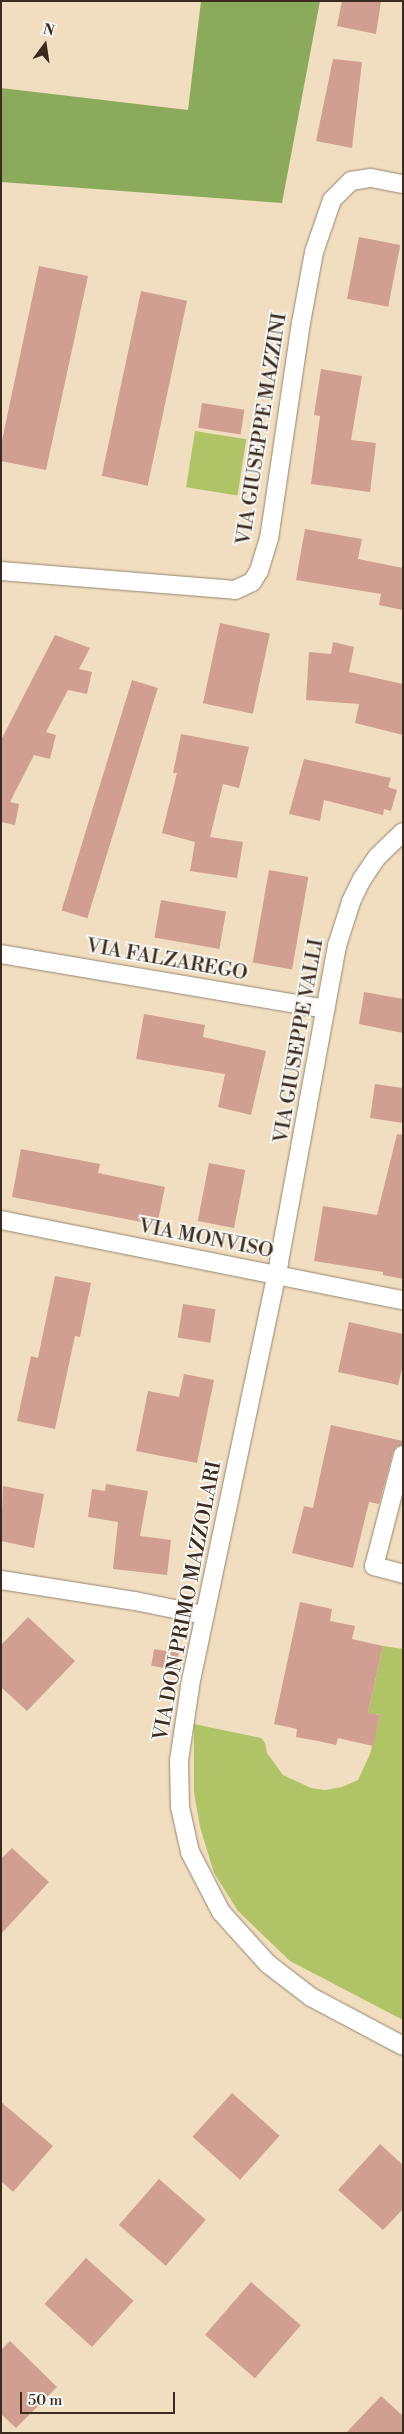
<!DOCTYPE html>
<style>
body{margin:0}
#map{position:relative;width:404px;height:2434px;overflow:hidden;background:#f1dec0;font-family:"Libre Bodoni",serif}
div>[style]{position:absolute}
.green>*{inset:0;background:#b0c467;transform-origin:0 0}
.forest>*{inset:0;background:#8caa5c}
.building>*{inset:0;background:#d09f91;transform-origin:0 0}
.roads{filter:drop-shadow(0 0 1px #96846f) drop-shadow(0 0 1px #96846f)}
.street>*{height:18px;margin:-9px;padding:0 9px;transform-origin:9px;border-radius:9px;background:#fff}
span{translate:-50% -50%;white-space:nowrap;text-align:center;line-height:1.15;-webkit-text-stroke:4px #f6f6f2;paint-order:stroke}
.street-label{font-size:20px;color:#3b2a1e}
.frame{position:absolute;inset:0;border:2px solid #3b2a1e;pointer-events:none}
.north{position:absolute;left:20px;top:20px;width:50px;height:50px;-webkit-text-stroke:4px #f6f6f2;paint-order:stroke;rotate:14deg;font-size:14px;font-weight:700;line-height:20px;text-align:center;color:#3b2a1e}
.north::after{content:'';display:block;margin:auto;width:18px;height:22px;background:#3b2a1e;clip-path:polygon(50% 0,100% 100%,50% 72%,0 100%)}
.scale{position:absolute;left:20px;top:2392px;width:155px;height:22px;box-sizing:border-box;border:2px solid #3b2a1e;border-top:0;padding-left:6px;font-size:15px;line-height:18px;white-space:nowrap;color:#3b2a1e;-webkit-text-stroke:4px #f6f6f2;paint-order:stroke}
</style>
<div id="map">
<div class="green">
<div style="left:195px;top:431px;width:52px;height:57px;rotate:9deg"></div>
<div style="clip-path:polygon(383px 1646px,403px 1649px,403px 2020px,290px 1961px,238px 1911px,214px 1873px,200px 1827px,194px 1792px,194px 1724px,261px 1738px,265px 1743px,267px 1753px,283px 1775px,311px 1788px,325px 1790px,342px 1787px,358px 1780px,370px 1754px,380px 1715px,368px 1713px)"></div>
</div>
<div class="forest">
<div style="clip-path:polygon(201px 1px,320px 1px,282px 203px,1px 182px,1px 88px,188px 110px)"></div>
</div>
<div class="building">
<div style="clip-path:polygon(342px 1px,381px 1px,376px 34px,337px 26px)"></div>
<div style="clip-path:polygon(333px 59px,362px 62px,352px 148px,316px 141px)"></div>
<div style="left:359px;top:237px;width:42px;height:63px;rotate:11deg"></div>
<div style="clip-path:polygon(39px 266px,88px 276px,46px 470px,1px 461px,1px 445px)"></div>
<div style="left:141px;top:291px;width:47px;height:189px;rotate:12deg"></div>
<div style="clip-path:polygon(321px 369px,362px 376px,351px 440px,376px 443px,370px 492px,311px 484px,320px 416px,314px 415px)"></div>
<div style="left:202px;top:403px;width:43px;height:25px;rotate:9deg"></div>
<div style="clip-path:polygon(305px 529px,362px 539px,358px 559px,403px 568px,403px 610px,379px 605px,381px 594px,296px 580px)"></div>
<div style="left:220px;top:623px;width:51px;height:82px;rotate:12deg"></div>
<div style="clip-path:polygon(55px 635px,90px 648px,79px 669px,92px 672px,87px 694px,68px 690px,46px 732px,56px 735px,50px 759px,34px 755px,10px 802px,19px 804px,15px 825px,1px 822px,1px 740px)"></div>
<div style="clip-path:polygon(333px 642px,354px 647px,349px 672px,403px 684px,403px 735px,355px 723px,359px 704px,306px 700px,309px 652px,331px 654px)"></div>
<div style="left:132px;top:680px;width:27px;height:241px;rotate:17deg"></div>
<div style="clip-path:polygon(181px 734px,249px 747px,239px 788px,223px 784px,210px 837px,243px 842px,237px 878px,190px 871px,195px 842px,162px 833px,177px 773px,173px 773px)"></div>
<div style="clip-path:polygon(304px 759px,391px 778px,388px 787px,397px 790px,391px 811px,384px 809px,383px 815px,324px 800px,320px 821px,289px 814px)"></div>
<div style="left:269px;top:870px;width:40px;height:94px;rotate:10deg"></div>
<div style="left:161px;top:900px;width:66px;height:38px;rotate:10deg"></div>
<div style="clip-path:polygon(364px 992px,403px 999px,403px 1033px,359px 1024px)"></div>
<div style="clip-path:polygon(144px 1014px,205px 1025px,203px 1037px,266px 1051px,251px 1115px,218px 1107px,225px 1074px,136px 1059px)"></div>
<div style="clip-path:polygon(375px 1084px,403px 1088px,403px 1123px,370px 1118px)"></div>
<div style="clip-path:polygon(397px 1134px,403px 1135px,403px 1279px,383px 1275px,383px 1272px,314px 1261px,323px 1206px,377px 1215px)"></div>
<div style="clip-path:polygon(21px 1149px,100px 1164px,98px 1173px,165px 1187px,157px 1225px,12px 1197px)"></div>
<div style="left:209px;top:1163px;width:37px;height:59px;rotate:11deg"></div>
<div style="clip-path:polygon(55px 1276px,91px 1283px,80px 1337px,75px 1336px,55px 1429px,17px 1421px,31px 1356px,38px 1358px)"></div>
<div style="left:183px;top:1304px;width:33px;height:34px;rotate:9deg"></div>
<div style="clip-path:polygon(349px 1322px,403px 1334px,403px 1365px,398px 1385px,338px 1372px)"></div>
<div style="clip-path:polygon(184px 1374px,214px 1380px,197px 1463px,136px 1451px,148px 1391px,179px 1397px)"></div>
<div style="clip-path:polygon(331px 1425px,403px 1441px,403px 1445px,396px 1447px,393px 1452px,379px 1504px,369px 1502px,353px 1568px,292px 1553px,304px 1506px,313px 1508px)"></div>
<div style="clip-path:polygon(106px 1484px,148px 1491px,140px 1536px,171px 1540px,167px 1575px,113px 1569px,118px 1522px,88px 1517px,92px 1489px,105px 1491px)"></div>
<div style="clip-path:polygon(3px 1486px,44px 1494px,34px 1548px,1px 1541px)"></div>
<div style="clip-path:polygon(300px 1602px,332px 1609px,330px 1621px,355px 1626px,352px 1639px,383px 1646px,368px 1713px,380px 1715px,373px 1746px,338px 1738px,336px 1745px,318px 1741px,296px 1737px,297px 1729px,274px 1724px)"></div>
<div style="clip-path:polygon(28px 1617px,75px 1661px,27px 1711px,1px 1687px,1px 1645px)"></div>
<div style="left:154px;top:1649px;width:25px;height:17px;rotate:9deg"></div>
<div style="clip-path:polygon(12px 1848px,49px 1882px,1px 1934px,1px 1859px)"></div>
<div style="left:232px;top:2093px;width:64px;height:59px;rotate:42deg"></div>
<div style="clip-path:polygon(1px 2102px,53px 2146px,13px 2192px,1px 2181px)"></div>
<div style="clip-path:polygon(380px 2144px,403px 2165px,403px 2209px,383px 2230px,338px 2190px)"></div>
<div style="left:159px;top:2179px;width:62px;height:61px;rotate:41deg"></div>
<div style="left:86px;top:2258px;width:64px;height:62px;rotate:42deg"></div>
<div style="left:251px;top:2282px;width:66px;height:70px;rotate:41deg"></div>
<div style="clip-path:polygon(10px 2341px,57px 2387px,16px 2428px,1px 2414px,1px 2350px)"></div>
<div style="clip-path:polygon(381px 2396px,403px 2416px,403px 2433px,346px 2433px)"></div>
</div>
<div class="roads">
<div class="street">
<div style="left:1px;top:571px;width:235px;rotate:4.6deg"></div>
<div style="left:235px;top:590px;width:19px;rotate:-25deg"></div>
<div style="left:252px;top:582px;width:13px;rotate:-58deg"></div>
<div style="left:259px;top:571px;width:34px;rotate:-73deg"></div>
<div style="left:269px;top:539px;width:218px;rotate:-81.6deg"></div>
<div style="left:301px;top:323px;width:72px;rotate:-79.6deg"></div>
<div style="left:314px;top:252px;width:55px;rotate:-70.9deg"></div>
<div style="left:332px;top:200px;width:27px;rotate:-45deg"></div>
<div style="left:351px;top:181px;width:20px;rotate:-9deg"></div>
<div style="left:371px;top:178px;width:33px;rotate:11deg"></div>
<div style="left:403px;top:832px;width:36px;rotate:136deg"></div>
<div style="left:377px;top:857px;width:27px;rotate:124deg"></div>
<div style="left:362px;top:879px;width:25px;rotate:116deg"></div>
<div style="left:351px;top:902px;width:46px;rotate:107.7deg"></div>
<div style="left:337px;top:946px;width:322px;rotate:100.4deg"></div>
<div style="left:279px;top:1263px;width:433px;rotate:101.9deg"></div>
<div style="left:190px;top:1687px;width:75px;rotate:98.5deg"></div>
<div style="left:179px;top:1761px;width:46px;rotate:88.8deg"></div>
<div style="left:180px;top:1807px;width:46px;rotate:77.5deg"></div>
<div style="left:190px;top:1852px;width:68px;rotate:62.7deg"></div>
<div style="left:221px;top:1912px;width:70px;rotate:47.9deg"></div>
<div style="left:268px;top:1964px;width:54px;rotate:37.5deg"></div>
<div style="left:311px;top:1997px;width:104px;rotate:28deg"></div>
<div style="left:1px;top:954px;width:329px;rotate:9.6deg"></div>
<div style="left:1px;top:1220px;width:410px;rotate:11.3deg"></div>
<div style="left:403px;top:1455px;width:115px;rotate:104.6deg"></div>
<div style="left:374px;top:1566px;width:30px;rotate:15deg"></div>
<div style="left:1px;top:1580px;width:136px;rotate:8.9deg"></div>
<div style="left:135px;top:1601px;width:70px;rotate:11.5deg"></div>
</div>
</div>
<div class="street-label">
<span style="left:262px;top:429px;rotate:-81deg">VIA GIUSEPPE MAZZINI</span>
<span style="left:167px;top:960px;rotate:10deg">VIA FALZAREGO</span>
<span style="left:299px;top:1041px;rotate:-80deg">VIA GIUSEPPE VALLI</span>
<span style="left:206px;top:1239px;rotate:11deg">VIA MONVISO</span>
<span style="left:188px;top:1601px;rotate:-79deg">VIA DON PRIMO MAZZOLARI</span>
</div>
<div class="frame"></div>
<div class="north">N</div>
<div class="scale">50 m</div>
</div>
